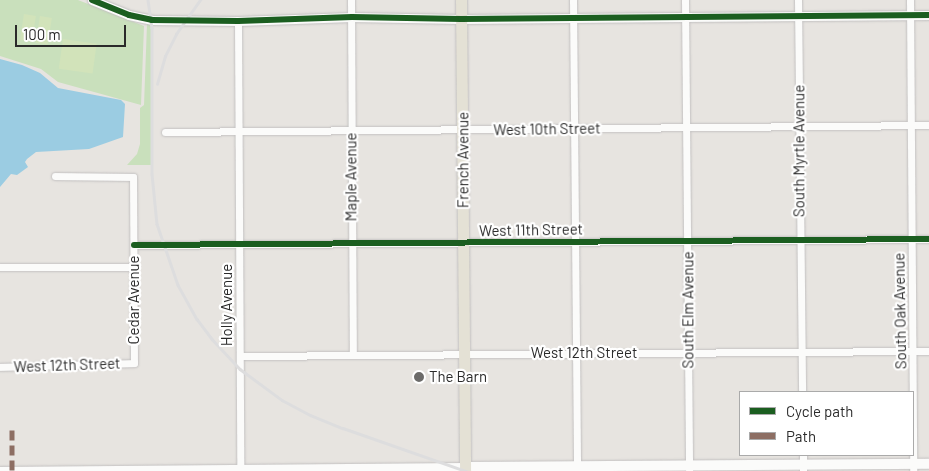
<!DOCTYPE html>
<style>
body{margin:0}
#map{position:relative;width:929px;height:471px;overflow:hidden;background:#e7e4e0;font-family:Barlow,sans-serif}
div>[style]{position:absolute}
.green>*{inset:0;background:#c9e0bc}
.pitch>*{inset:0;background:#d2e3ba;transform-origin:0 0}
.water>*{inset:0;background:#9bcce2}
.roads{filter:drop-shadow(0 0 1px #c2c0c0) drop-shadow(0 0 1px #c2c0c0)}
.minor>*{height:7px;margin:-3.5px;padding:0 3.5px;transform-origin:3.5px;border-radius:3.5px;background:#fbfbfa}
.tertiary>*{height:9px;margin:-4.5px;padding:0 4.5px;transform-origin:4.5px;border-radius:4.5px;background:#fbfbfa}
.secondary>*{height:10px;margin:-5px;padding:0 5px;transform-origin:5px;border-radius:5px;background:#fbfbfa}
.primary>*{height:11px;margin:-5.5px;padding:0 5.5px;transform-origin:5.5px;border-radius:5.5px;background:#e4e1d5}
.rail>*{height:2.5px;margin:-1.25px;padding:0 1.25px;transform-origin:1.25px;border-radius:1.25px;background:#ddddde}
.quiet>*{height:5px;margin-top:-2.5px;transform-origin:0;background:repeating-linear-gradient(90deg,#8d6e63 0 10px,transparent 0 15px)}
.cycleway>*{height:6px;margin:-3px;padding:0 3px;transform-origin:3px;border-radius:3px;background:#1b5e20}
.dots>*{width:14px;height:14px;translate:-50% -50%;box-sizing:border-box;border:2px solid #fff;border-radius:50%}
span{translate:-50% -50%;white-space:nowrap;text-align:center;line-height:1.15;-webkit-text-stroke:4.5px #fff;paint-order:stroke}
.street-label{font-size:15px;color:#2a2a2a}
.poi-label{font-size:15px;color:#2a2a2a}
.left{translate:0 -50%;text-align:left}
.legend{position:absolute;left:739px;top:391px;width:175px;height:65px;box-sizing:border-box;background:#fff;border:1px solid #aaa;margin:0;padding:6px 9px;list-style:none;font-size:15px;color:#2a2a2a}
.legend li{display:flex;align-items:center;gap:10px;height:25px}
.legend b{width:25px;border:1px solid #aaa}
.scale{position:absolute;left:15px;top:25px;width:111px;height:22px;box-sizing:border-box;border:2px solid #2a2a2a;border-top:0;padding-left:6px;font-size:15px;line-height:18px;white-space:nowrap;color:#2a2a2a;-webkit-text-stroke:4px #fff;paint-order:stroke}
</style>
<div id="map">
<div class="green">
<div style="clip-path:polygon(0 0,78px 0,144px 26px,141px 105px,58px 82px,41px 69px,0 56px)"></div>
<div style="clip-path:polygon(147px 24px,151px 24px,151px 165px,127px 165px,137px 154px,140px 144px,140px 108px,144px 105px)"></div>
</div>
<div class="pitch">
<div style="left:24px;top:14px;width:12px;height:26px;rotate:9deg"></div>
<div style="left:40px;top:16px;width:12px;height:27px;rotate:9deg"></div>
<div style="left:63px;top:39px;width:34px;height:30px;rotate:8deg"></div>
</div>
<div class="water">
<div style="clip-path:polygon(0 59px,22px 65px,40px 73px,58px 88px,121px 100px,125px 104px,123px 137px,89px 149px,36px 152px,27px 159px,25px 162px,28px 167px,17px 175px,11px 174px,0 187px)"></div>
</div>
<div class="roads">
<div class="minor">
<div style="left:351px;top:0;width:354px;rotate:89.7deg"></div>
<div style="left:573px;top:0;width:467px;rotate:89.5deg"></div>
<div style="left:685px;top:0;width:471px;rotate:89.5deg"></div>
<div style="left:798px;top:0;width:392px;rotate:89.4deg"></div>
<div style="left:910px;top:0;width:471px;rotate:89.6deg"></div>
<div style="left:238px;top:21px;width:448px;rotate:89.7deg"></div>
<div style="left:165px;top:132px;width:764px;rotate:-0.52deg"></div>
<div style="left:134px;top:245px;width:795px;rotate:-0.43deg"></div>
<div style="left:0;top:267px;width:134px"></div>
<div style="left:240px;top:356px;width:689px;rotate:-0.42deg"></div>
<div style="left:0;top:367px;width:134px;rotate:-1.7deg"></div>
<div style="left:134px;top:363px;width:186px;rotate:-90.3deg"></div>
<div style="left:133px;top:177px;width:78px;rotate:-179.3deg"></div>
<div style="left:803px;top:455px;width:16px;rotate:90deg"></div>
</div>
<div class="tertiary">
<div style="left:92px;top:0;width:40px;rotate:22deg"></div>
<div style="left:129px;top:15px;width:24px;rotate:12deg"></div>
<div style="left:152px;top:20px;width:86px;rotate:0.7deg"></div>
<div style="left:238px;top:21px;width:114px;rotate:-2deg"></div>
<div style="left:352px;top:17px;width:109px;rotate:1.1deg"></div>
<div style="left:461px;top:19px;width:468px;rotate:-0.5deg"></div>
<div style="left:0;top:471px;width:465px;rotate:-0.5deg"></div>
</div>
<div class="secondary">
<div style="left:465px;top:467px;width:464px;rotate:-0.4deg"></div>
</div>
<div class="primary">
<div style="left:461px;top:0;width:471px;rotate:89.5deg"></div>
</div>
</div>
<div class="rail">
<div style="left:148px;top:0;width:28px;rotate:82deg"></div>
<div style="left:152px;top:28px;width:146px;rotate:90deg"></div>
<div style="left:152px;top:174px;width:50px;rotate:84.3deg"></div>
<div style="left:157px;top:224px;width:65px;rotate:71deg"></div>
<div style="left:178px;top:285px;width:39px;rotate:61deg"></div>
<div style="left:197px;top:319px;width:25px;rotate:53deg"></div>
<div style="left:212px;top:339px;width:41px;rotate:47deg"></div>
<div style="left:240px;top:369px;width:52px;rotate:36.4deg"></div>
<div style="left:282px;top:400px;width:32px;rotate:28deg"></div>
<div style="left:310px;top:415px;width:35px;rotate:22deg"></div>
<div style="left:343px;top:428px;width:130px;rotate:19.3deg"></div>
<div style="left:157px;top:84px;width:29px;rotate:-74deg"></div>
<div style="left:165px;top:56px;width:25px;rotate:-63deg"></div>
<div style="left:176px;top:34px;width:42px;rotate:-54.8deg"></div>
</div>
<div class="quiet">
<div style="left:12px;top:470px;width:40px;rotate:-90deg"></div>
</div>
<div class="cycleway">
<div style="left:92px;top:0;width:40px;rotate:22deg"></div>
<div style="left:129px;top:15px;width:24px;rotate:12deg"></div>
<div style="left:152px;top:20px;width:86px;rotate:0.7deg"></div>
<div style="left:238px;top:21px;width:114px;rotate:-2deg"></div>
<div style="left:352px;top:17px;width:109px;rotate:1.1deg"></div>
<div style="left:461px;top:19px;width:468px;rotate:-0.5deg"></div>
<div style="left:134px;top:245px;width:795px;rotate:-0.43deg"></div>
</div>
<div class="dots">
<div style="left:419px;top:377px;background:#6c6b6a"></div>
</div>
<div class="street-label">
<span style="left:547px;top:129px;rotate:-1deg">West 10th Street</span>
<span style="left:799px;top:151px;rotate:-90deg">South Myrtle Avenue</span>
<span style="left:463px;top:160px;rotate:-90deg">French Avenue</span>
<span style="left:351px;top:177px;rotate:-90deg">Maple Avenue</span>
<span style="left:531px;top:230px;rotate:-1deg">West 11th Street</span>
<span style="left:134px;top:300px;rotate:-90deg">Cedar Avenue</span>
<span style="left:227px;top:305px;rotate:-90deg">Holly Avenue</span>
<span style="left:688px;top:310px;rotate:-90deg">South Elm Avenue</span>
<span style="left:900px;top:311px;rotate:-91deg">South Oak Avenue</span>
<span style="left:584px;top:353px">West 12th Street</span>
<span style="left:67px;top:365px;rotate:-2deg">West 12th Street</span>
</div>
<div class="poi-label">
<span class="left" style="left:429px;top:377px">The Barn</span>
</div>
<ul class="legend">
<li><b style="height:6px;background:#1b5e20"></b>Cycle path</li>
<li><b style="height:6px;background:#8d6e63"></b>Path</li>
</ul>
<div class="scale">100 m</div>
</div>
